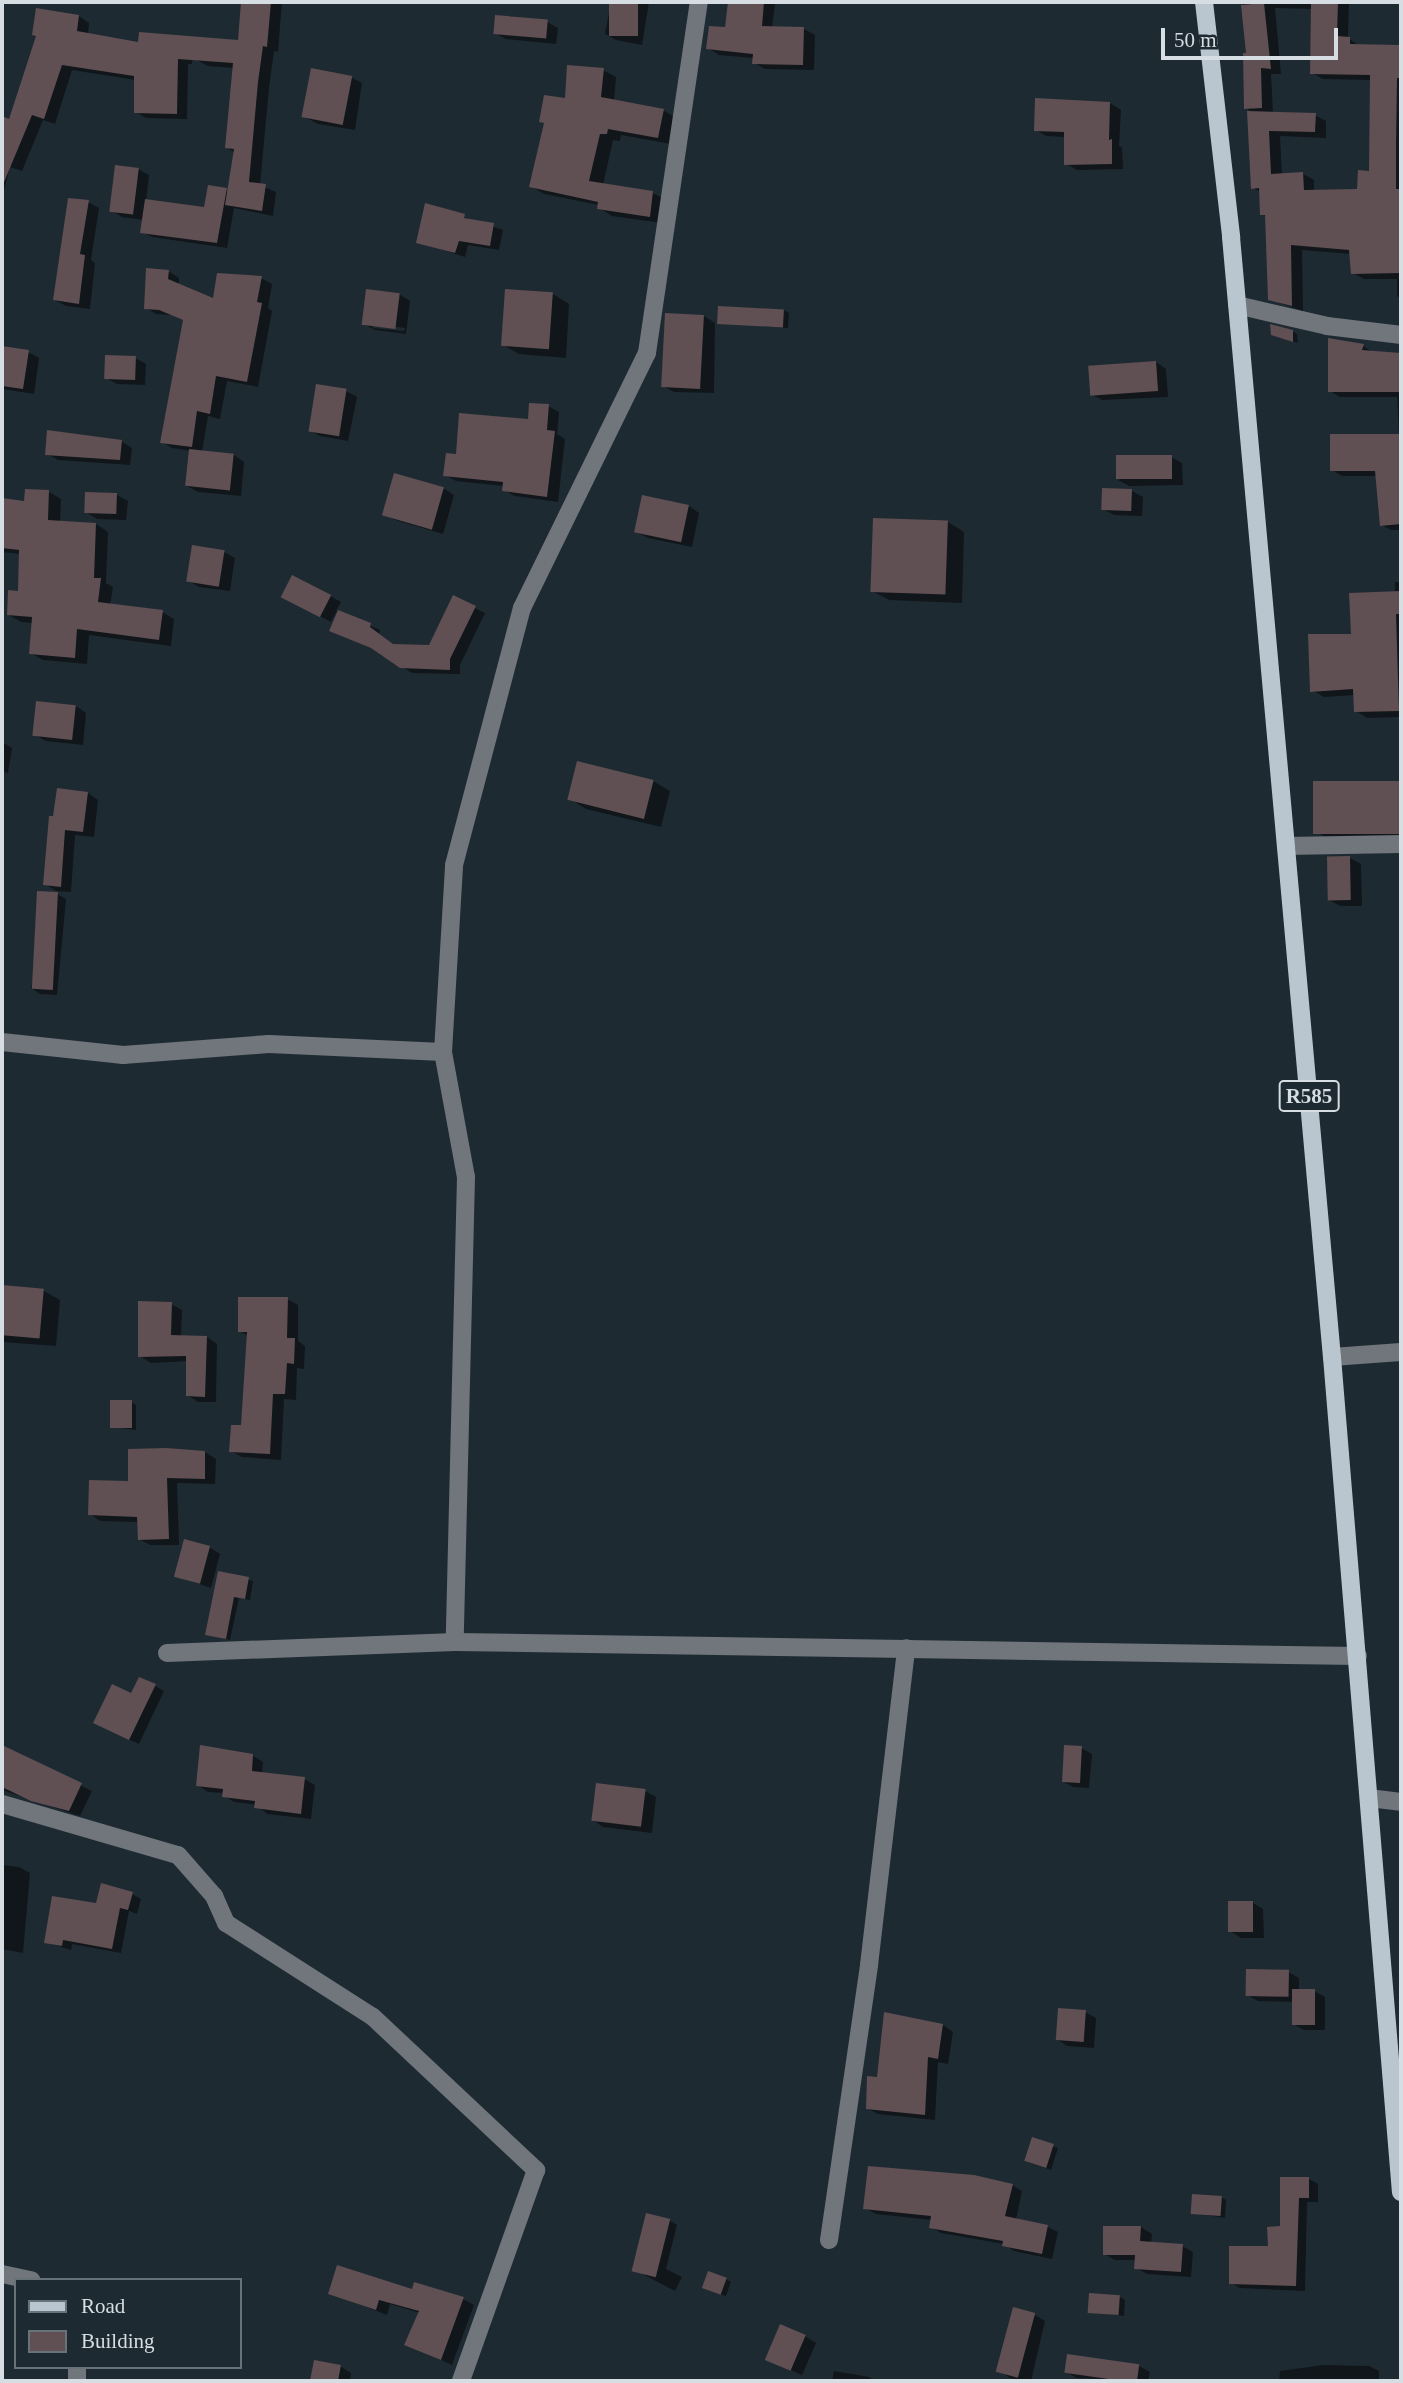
<!DOCTYPE html>
<style>
body{margin:0}
#map{position:relative;width:1403px;height:2383px;overflow:hidden;background:#1e2a32;font-family:"Times New Roman",serif}
div>[style]{position:absolute}
.shadow>*{inset:0;background:#0007}
.building>*{inset:0;background:#604f53;transform-origin:0 0}
.minor>*{height:18px;margin:-9px;padding:0 9px;transform-origin:9px;border-radius:9px;background:#70767b}
.major>*{height:18px;margin:-9px;padding:0 9px;transform-origin:9px;border-radius:9px;background:#b9c6cf}
span{translate:-50% -50%;white-space:nowrap;text-align:center;line-height:1.15;-webkit-text-stroke:5px #1e2a32;paint-order:stroke}
.shield-label span{padding:2px 5px;background:#1e2a32;border:2px solid;border-radius:5px;-webkit-text-stroke-width:0}
.shield-label{font-size:21px;color:#d6dde3;font-weight:700}
.frame{position:absolute;inset:0;border:4px solid #d6dde3;pointer-events:none}
.legend{position:absolute;left:14px;top:2278px;width:228px;height:91px;box-sizing:border-box;background:#1e2a32;border:2px solid #687279;margin:0;padding:9px 12px;list-style:none;font-size:21px;color:#d6dde3}
.legend li{display:flex;align-items:center;gap:14px;height:35px}
.legend b{width:35px;border:2px solid #687279}
.scale{position:absolute;left:1161px;top:28px;width:177px;height:32px;box-sizing:border-box;border:4px solid #d6dde3;border-top:0;padding-left:9px;font-size:21px;line-height:24px;white-space:nowrap;color:#d6dde3;-webkit-text-stroke:5px #1e2a32;paint-order:stroke}
</style>
<div id="map">
<div class="shadow">
<div style="clip-path:polygon(243px 2px,282px 2px,278px 52px,274px 51px,269px 88px,260px 185px,276px 192px,273px 216px,234px 208px,227px 248px,152px 237px,142px 232px,144px 220px,122px 217px,112px 211px,138px 169px,149px 175px,146px 201px,206px 209px,226px 190px,229px 192px,235px 153px,226px 147px,234px 68px,208px 66px,197px 60px,239px 42px)"></div>
<div style="clip-path:polygon(611px 2px,649px 2px,642px 45px,616px 40px,605px 34px)"></div>
<div style="clip-path:polygon(730px 2px,775px 3px,772px 28px,804px 29px,815px 35px,814px 70px,765px 69px,754px 63px,754px 58px,719px 55px,708px 48px,726px 29px)"></div>
<div style="clip-path:polygon(evenodd,1243px 2px,1349px 2px,1348px 38px,1360px 46px,1401px 47px,1401px 299px,1397px 296px,1397px 279px,1364px 279px,1353px 273px,1351px 254px,1302px 250px,1303px 311px,1269px 299px,1267px 217px,1262px 214px,1261px 192px,1253px 188px,1254px 113px,1245px 108px,1248px 55px,1243px 2px,1275px 8px,1313px 9px,1312px 73px,1323px 79px,1371px 80px,1370px 172px,1359px 191px,1314px 192px,1314px 180px,1303px 174px,1282px 175px,1280px 136px,1326px 138px,1326px 121px,1315px 115px,1273px 113px,1271px 74px,1281px 74px,1275px 8px)"></div>
<div style="clip-path:polygon(79px 16px,89px 23px,88px 35px,140px 44px,194px 44px,192px 64px,188px 64px,187px 119px,146px 118px,136px 112px,136px 80px,72px 70px,55px 124px,43px 120px,22px 171px,10px 167px,2px 198px,2px 118px,10px 122px)"></div>
<div style="clip-path:polygon(547px 22px,558px 28px,556px 44px,506px 39px,495px 33px)"></div>
<div style="clip-path:polygon(603px 70px,616px 77px,614px 101px,663px 110px,676px 118px,671px 144px,621px 135px,620px 141px,613px 140px,603px 185px,653px 193px,666px 200px,662px 223px,612px 216px,599px 208px,599px 205px,544px 194px,531px 186px,566px 100px)"></div>
<div style="clip-path:polygon(351px 77px,362px 83px,355px 130px,318px 124px,307px 118px)"></div>
<div style="clip-path:polygon(1110px 103px,1121px 110px,1119px 146px,1122px 147px,1123px 169px,1077px 170px,1066px 164px,1066px 137px,1046px 136px,1036px 130px)"></div>
<div style="clip-path:polygon(88px 202px,99px 208px,91px 260px,95px 263px,90px 309px,66px 306px,55px 300px)"></div>
<div style="clip-path:polygon(427px 206px,503px 230px,499px 250px,468px 245px,465px 257px,418px 242px)"></div>
<div style="clip-path:polygon(168px 271px,179px 278px,179px 286px,215px 300px,261px 278px,272px 284px,268px 308px,272px 311px,258px 387px,227px 381px,220px 419px,208px 416px,202px 452px,234px 455px,244px 462px,241px 496px,198px 492px,187px 486px,191px 451px,172px 448px,162px 442px,185px 321px,171px 315px,156px 314px,146px 308px)"></div>
<div style="clip-path:polygon(evenodd,399px 294px,410px 301px,406px 334px,375px 330px,364px 324px,399px 294px,373px 324px,405px 328px,404px 331px,373px 328px,373px 324px)"></div>
<div style="clip-path:polygon(553px 294px,569px 304px,566px 358px,519px 354px,503px 345px)"></div>
<div style="clip-path:polygon(784px 310px,789px 313px,788px 328px,719px 323px)"></div>
<div style="clip-path:polygon(704px 316px,715px 323px,714px 393px,674px 392px,663px 386px)"></div>
<div style="clip-path:polygon(1292px 331px,1297px 334px,1298px 343px,1277px 337px)"></div>
<div style="clip-path:polygon(1363px 346px,1373px 352px,1401px 354px,1401px 530px,1391px 530px,1382px 525px,1377px 476px,1342px 476px,1332px 470px,1399px 436px,1397px 397px,1340px 397px,1330px 391px)"></div>
<div style="clip-path:polygon(2px 348px,28px 352px,39px 358px,34px 394px,2px 389px)"></div>
<div style="clip-path:polygon(135px 358px,146px 364px,145px 385px,117px 384px,106px 378px)"></div>
<div style="clip-path:polygon(1156px 362px,1166px 369px,1168px 397px,1102px 400px,1091px 394px)"></div>
<div style="clip-path:polygon(346px 391px,357px 397px,348px 441px,320px 436px,309px 430px)"></div>
<div style="clip-path:polygon(548px 406px,559px 412px,557px 434px,565px 439px,558px 502px,515px 496px,504px 490px,504px 486px,456px 481px,445px 475px,457px 456px,530px 420px)"></div>
<div style="clip-path:polygon(121px 441px,132px 448px,130px 465px,58px 460px,47px 454px)"></div>
<div style="clip-path:polygon(1171px 457px,1182px 463px,1183px 485px,1129px 486px,1118px 480px)"></div>
<div style="clip-path:polygon(443px 488px,454px 495px,443px 534px,395px 520px,384px 514px)"></div>
<div style="clip-path:polygon(1132px 491px,1143px 497px,1142px 516px,1114px 515px,1103px 509px)"></div>
<div style="clip-path:polygon(49px 492px,61px 499px,60px 523px,96px 524px,108px 532px,106px 583px,113px 587px,110px 605px,162px 612px,174px 619px,171px 646px,89px 635px,87px 664px,43px 660px,30px 653px,33px 623px,21px 622px,9px 615px,19px 593px,21px 554px,2px 552px,2px 500px,26px 503px)"></div>
<div style="clip-path:polygon(117px 495px,128px 501px,126px 520px,97px 519px,86px 512px)"></div>
<div style="clip-path:polygon(689px 506px,699px 513px,692px 547px,648px 538px,637px 532px)"></div>
<div style="clip-path:polygon(948px 522px,964px 532px,962px 603px,889px 600px,872px 591px)"></div>
<div style="clip-path:polygon(224px 552px,235px 558px,230px 591px,199px 587px,189px 581px)"></div>
<div style="clip-path:polygon(1395px 582px,1401px 582px,1401px 717px,1367px 718px,1356px 711px,1355px 695px,1324px 697px,1312px 690px,1352px 635px,1395px 593px)"></div>
<div style="clip-path:polygon(330px 596px,341px 602px,336px 611px,380px 630px,379px 634px,394px 645px,430px 646px,454px 598px,485px 613px,460px 665px,460px 674px,412px 673px,379px 651px,332px 631px,339px 613px,336px 612px,331px 622px,293px 602px)"></div>
<div style="clip-path:polygon(76px 706px,86px 713px,83px 745px,46px 741px,35px 735px)"></div>
<div style="clip-path:polygon(2px 742px,12px 748px,8px 773px,2px 771px)"></div>
<div style="clip-path:polygon(653px 781px,670px 791px,661px 827px,586px 809px,570px 799px)"></div>
<div style="clip-path:polygon(1401px 782px,1401px 839px,1329px 839px,1318px 833px,1315px 783px)"></div>
<div style="clip-path:polygon(88px 793px,98px 800px,94px 837px,75px 835px,71px 892px,56px 891px,45px 884px,50px 818px)"></div>
<div style="clip-path:polygon(1350px 858px,1361px 864px,1362px 906px,1340px 906px,1329px 900px)"></div>
<div style="clip-path:polygon(57px 894px,66px 899px,57px 995px,40px 994px,31px 988px)"></div>
<div style="clip-path:polygon(2px 1287px,44px 1291px,60px 1300px,56px 1346px,2px 1342px)"></div>
<div style="clip-path:polygon(287px 1299px,298px 1305px,298px 1341px,305px 1346px,304px 1369px,297px 1368px,296px 1400px,284px 1399px,281px 1460px,242px 1457px,231px 1451px,243px 1427px,249px 1336px,239px 1331px)"></div>
<div style="clip-path:polygon(171px 1304px,182px 1310px,181px 1337px,207px 1337px,217px 1344px,216px 1402px,198px 1402px,187px 1395px,188px 1361px,151px 1363px,140px 1356px)"></div>
<div style="clip-path:polygon(131px 1402px,136px 1405px,136px 1430px,113px 1427px)"></div>
<div style="clip-path:polygon(205px 1452px,216px 1459px,215px 1484px,177px 1483px,179px 1545px,150px 1545px,139px 1539px,139px 1522px,100px 1521px,90px 1514px,130px 1483px)"></div>
<div style="clip-path:polygon(209px 1547px,220px 1554px,211px 1588px,176px 1576px)"></div>
<div style="clip-path:polygon(220px 1573px,253px 1581px,250px 1600px,239px 1598px,230px 1640px,207px 1634px)"></div>
<div style="clip-path:polygon(155px 1686px,164px 1691px,139px 1744px,105px 1728px,132px 1696px)"></div>
<div style="clip-path:polygon(2px 1747px,92px 1791px,80px 1816px,2px 1790px)"></div>
<div style="clip-path:polygon(1081px 1748px,1092px 1754px,1089px 1788px,1073px 1787px,1062px 1781px)"></div>
<div style="clip-path:polygon(253px 1756px,263px 1762px,262px 1774px,304px 1779px,315px 1785px,311px 1819px,267px 1814px,257px 1805px,234px 1802px,224px 1796px,224px 1793px,208px 1792px,198px 1785px)"></div>
<div style="clip-path:polygon(645px 1791px,656px 1797px,652px 1833px,603px 1827px,593px 1820px)"></div>
<div style="clip-path:polygon(2px 1865px,19px 1867px,30px 1873px,23px 1953px,2px 1949px)"></div>
<div style="clip-path:polygon(132px 1894px,141px 1899px,137px 1914px,129px 1911px,121px 1953px,72px 1944px,71px 1950px,45px 1942px,97px 1905px)"></div>
<div style="clip-path:polygon(1253px 1903px,1263px 1909px,1264px 1938px,1241px 1938px,1230px 1931px)"></div>
<div style="clip-path:polygon(1288px 1972px,1299px 1978px,1299px 1991px,1314px 1991px,1325px 1997px,1325px 2030px,1304px 2030px,1293px 2024px,1294px 2002px,1258px 2001px,1247px 1995px)"></div>
<div style="clip-path:polygon(1085px 2012px,1096px 2018px,1094px 2048px,1067px 2046px,1057px 2039px)"></div>
<div style="clip-path:polygon(886px 2014px,943px 2025px,953px 2032px,948px 2064px,938px 2062px,935px 2120px,878px 2114px,867px 2108px,878px 2079px)"></div>
<div style="clip-path:polygon(1033px 2139px,1058px 2148px,1051px 2170px,1030px 2163px)"></div>
<div style="clip-path:polygon(1309px 2179px,1318px 2184px,1318px 2202px,1307px 2202px,1305px 2291px,1240px 2288px,1231px 2283px,1270px 2248px)"></div>
<div style="clip-path:polygon(1012px 2185px,1022px 2191px,1016px 2220px,1048px 2227px,1058px 2232px,1052px 2259px,1014px 2251px,1004px 2244px,941px 2233px,931px 2227px,932px 2220px,876px 2214px,865px 2208px)"></div>
<div style="clip-path:polygon(1221px 2197px,1226px 2200px,1225px 2218px,1193px 2213px)"></div>
<div style="clip-path:polygon(669px 2220px,677px 2225px,666px 2269px,682px 2277px,675px 2291px,633px 2269px)"></div>
<div style="clip-path:polygon(1141px 2227px,1152px 2234px,1151px 2244px,1182px 2246px,1193px 2252px,1191px 2277px,1147px 2274px,1136px 2268px,1136px 2260px,1115px 2260px,1104px 2254px)"></div>
<div style="clip-path:polygon(726px 2279px,731px 2282px,726px 2296px,708px 2290px)"></div>
<div style="clip-path:polygon(413px 2291px,463px 2299px,474px 2305px,452px 2365px,406px 2344px,420px 2313px,390px 2304px,387px 2315px,330px 2293px)"></div>
<div style="clip-path:polygon(1120px 2297px,1125px 2300px,1124px 2316px,1091px 2312px)"></div>
<div style="clip-path:polygon(1035px 2315px,1045px 2321px,1031px 2381px,1010px 2378px,1000px 2371px)"></div>
<div style="clip-path:polygon(805px 2336px,816px 2343px,802px 2375px,767px 2359px)"></div>
<div style="clip-path:polygon(1069px 2356px,1139px 2366px,1150px 2372px,1148px 2381px,1077px 2378px,1066px 2372px)"></div>
<div style="clip-path:polygon(315px 2362px,340px 2366px,351px 2373px,350px 2381px,312px 2381px)"></div>
<div style="clip-path:polygon(1324px 2365px,1369px 2366px,1379px 2371px,1379px 2381px,1279px 2381px,1280px 2371px)"></div>
<div style="clip-path:polygon(834px 2371px,869px 2377px,875px 2381px,832px 2381px)"></div>
</div>
<div class="building">
<div style="clip-path:polygon(241px 2px,271px 2px,267px 47px,263px 46px,258px 82px,249px 182px,266px 184px,262px 211px,225px 205px,234px 149px,225px 148px,233px 63px,178px 59px,177px 114px,134px 113px,134px 76px,62px 65px,44px 119px,32px 115px,2px 187px,2px 116px,9px 119px,36px 36px,32px 35px,36px 8px,79px 15px,77px 31px,138px 42px,139px 32px,238px 40px)"></div>
<div style="left:609px;top:2px;width:29px;height:34px"></div>
<div style="clip-path:polygon(728px 2px,764px 2px,762px 26px,804px 27px,803px 65px,752px 64px,753px 54px,706px 49px,709px 26px,725px 27px)"></div>
<div style="clip-path:polygon(1311px 2px,1338px 2px,1337px 36px,1350px 37px,1350px 44px,1401px 45px,1401px 78px,1397px 78px,1396px 145px,1396px 189px,1401px 189px,1401px 273px,1351px 274px,1349px 250px,1291px 245px,1292px 306px,1268px 300px,1265px 215px,1260px 215px,1259px 188px,1251px 189px,1247px 111px,1316px 113px,1315px 132px,1269px 131px,1271px 174px,1303px 172px,1304px 190px,1357px 189px,1358px 170px,1369px 171px,1370px 75px,1310px 74px)"></div>
<div style="clip-path:polygon(1264px 3px,1271px 69px,1261px 68px,1262px 108px,1244px 109px,1243px 53px,1246px 53px,1241px 5px)"></div>
<div style="left:495px;top:15px;width:53px;height:19px;rotate:5deg"></div>
<div style="clip-path:polygon(567px 65px,604px 68px,601px 97px,664px 109px,658px 138px,608px 129px,607px 134px,600px 134px,589px 181px,653px 191px,650px 217px,597px 209px,598px 202px,529px 187px,544px 123px,539px 122px,544px 95px,565px 98px)"></div>
<div style="left:311px;top:68px;width:42px;height:50px;rotate:11deg"></div>
<div style="clip-path:polygon(1035px 98px,1110px 102px,1109px 140px,1112px 139px,1112px 164px,1064px 165px,1064px 132px,1034px 131px)"></div>
<div style="left:115px;top:165px;width:24px;height:47px;rotate:7deg"></div>
<div style="clip-path:polygon(208px 185px,227px 188px,217px 243px,140px 233px,145px 199px,204px 207px)"></div>
<div style="clip-path:polygon(68px 198px,89px 200px,80px 254px,85px 255px,79px 304px,53px 300px)"></div>
<div style="clip-path:polygon(425px 203px,465px 214px,464px 218px,494px 223px,490px 246px,459px 241px,455px 253px,416px 243px)"></div>
<div style="clip-path:polygon(146px 268px,169px 270px,168px 279px,213px 298px,217px 273px,262px 276px,257px 302px,262px 303px,247px 382px,216px 376px,210px 414px,197px 411px,192px 447px,160px 443px,183px 320px,159px 310px,144px 309px)"></div>
<div style="left:366px;top:289px;width:34px;height:36px;rotate:7deg"></div>
<div style="left:505px;top:289px;width:48px;height:57px;rotate:4deg"></div>
<div style="left:718px;top:306px;width:66px;height:18px;rotate:3deg"></div>
<div style="left:665px;top:313px;width:39px;height:74px;rotate:3deg"></div>
<div style="clip-path:polygon(1270px 324px,1293px 330px,1293px 342px,1271px 335px)"></div>
<div style="clip-path:polygon(1328px 338px,1364px 344px,1362px 350px,1401px 353px,1401px 392px,1328px 392px)"></div>
<div style="clip-path:polygon(2px 346px,29px 350px,23px 389px,2px 386px)"></div>
<div style="left:105px;top:355px;width:31px;height:24px;rotate:2deg"></div>
<div style="left:1156px;top:361px;width:30px;height:68px;rotate:86deg"></div>
<div style="left:316px;top:384px;width:31px;height:48px;rotate:9deg"></div>
<div style="clip-path:polygon(529px 403px,549px 404px,547px 430px,555px 431px,547px 497px,502px 491px,503px 482px,443px 476px,446px 453px,456px 454px,459px 413px,528px 419px)"></div>
<div style="clip-path:polygon(47px 430px,122px 440px,120px 460px,45px 455px)"></div>
<div style="clip-path:polygon(1330px 434px,1401px 434px,1401px 524px,1380px 526px,1375px 471px,1330px 471px)"></div>
<div style="left:189px;top:449px;width:45px;height:37px;rotate:6deg"></div>
<div style="left:1172px;top:455px;width:24px;height:56px;rotate:90deg"></div>
<div style="left:394px;top:473px;width:52px;height:44px;rotate:16deg"></div>
<div style="left:1102px;top:488px;width:30px;height:22px;rotate:2deg"></div>
<div style="clip-path:polygon(25px 489px,49px 490px,48px 520px,96px 523px,94px 578px,101px 578px,98px 602px,163px 610px,159px 640px,77px 629px,75px 658px,29px 654px,32px 617px,7px 615px,8px 590px,18px 591px,19px 550px,2px 548px,2px 498px,24px 501px)"></div>
<div style="left:85px;top:492px;width:32px;height:21px;rotate:2deg"></div>
<div style="left:642px;top:495px;width:48px;height:38px;rotate:12deg"></div>
<div style="left:873px;top:518px;width:75px;height:74px;rotate:2deg"></div>
<div style="left:192px;top:545px;width:33px;height:37px;rotate:9deg"></div>
<div style="left:292px;top:575px;width:44px;height:25px;rotate:27deg"></div>
<div style="clip-path:polygon(1401px 591px,1401px 614px,1396px 614px,1399px 711px,1354px 712px,1353px 689px,1310px 692px,1308px 634px,1351px 634px,1349px 593px)"></div>
<div style="clip-path:polygon(453px 595px,476px 606px,450px 659px,450px 670px,400px 668px,371px 648px,329px 631px,338px 610px,371px 623px,370px 627px,393px 644px,429px 645px)"></div>
<div style="left:36px;top:701px;width:40px;height:35px;rotate:6deg"></div>
<div style="left:577px;top:761px;width:79px;height:40px;rotate:14deg"></div>
<div style="left:1313px;top:781px;width:88px;height:53px"></div>
<div style="clip-path:polygon(57px 788px,88px 792px,83px 832px,65px 830px,61px 887px,43px 885px,49px 816px,53px 816px)"></div>
<div style="left:1350px;top:856px;width:44px;height:23px;rotate:89deg"></div>
<div style="left:37px;top:891px;width:21px;height:98px;rotate:3deg"></div>
<div style="left:2px;top:1285px;width:42px;height:50px;rotate:5deg"></div>
<div style="clip-path:polygon(238px 1297px,288px 1297px,287px 1338px,295px 1338px,294px 1364px,287px 1363px,285px 1394px,273px 1394px,270px 1454px,229px 1452px,231px 1425px,241px 1425px,247px 1332px,238px 1332px)"></div>
<div style="clip-path:polygon(138px 1301px,172px 1302px,171px 1335px,207px 1336px,205px 1397px,186px 1396px,186px 1356px,138px 1357px)"></div>
<div style="left:110px;top:1400px;width:22px;height:28px"></div>
<div style="clip-path:polygon(166px 1448px,205px 1451px,205px 1479px,167px 1478px,169px 1539px,138px 1540px,137px 1517px,88px 1515px,89px 1480px,128px 1481px,128px 1449px)"></div>
<div style="left:184px;top:1539px;width:27px;height:39px;rotate:15deg"></div>
<div style="clip-path:polygon(218px 1571px,249px 1577px,245px 1599px,234px 1597px,226px 1639px,205px 1635px)"></div>
<div style="clip-path:polygon(139px 1677px,156px 1684px,129px 1740px,93px 1723px,112px 1684px,131px 1693px)"></div>
<div style="clip-path:polygon(2px 1745px,82px 1783px,69px 1811px,31px 1801px,2px 1787px)"></div>
<div style="clip-path:polygon(200px 1745px,253px 1754px,252px 1771px,305px 1777px,301px 1814px,254px 1808px,255px 1801px,222px 1797px,223px 1789px,196px 1786px)"></div>
<div style="left:1064px;top:1745px;width:18px;height:37px;rotate:3deg"></div>
<div style="left:596px;top:1783px;width:50px;height:38px;rotate:7deg"></div>
<div style="clip-path:polygon(101px 1883px,133px 1892px,128px 1910px,120px 1908px,112px 1949px,63px 1940px,62px 1946px,44px 1943px,52px 1896px,96px 1903px)"></div>
<div style="left:1228px;top:1901px;width:25px;height:31px"></div>
<div style="left:1246px;top:1969px;width:43px;height:27px;rotate:1deg"></div>
<div style="left:1292px;top:1989px;width:23px;height:36px"></div>
<div style="left:1058px;top:2008px;width:28px;height:32px;rotate:4deg"></div>
<div style="clip-path:polygon(884px 2012px,943px 2024px,938px 2059px,928px 2057px,925px 2115px,866px 2109px,867px 2076px,877px 2077px)"></div>
<div style="left:1032px;top:2137px;width:23px;height:25px;rotate:18deg"></div>
<div style="clip-path:polygon(868px 2166px,974px 2175px,1013px 2184px,1005px 2216px,1048px 2225px,1042px 2254px,1002px 2246px,1003px 2241px,929px 2228px,931px 2216px,863px 2209px)"></div>
<div style="clip-path:polygon(1280px 2177px,1309px 2177px,1309px 2198px,1299px 2198px,1296px 2286px,1229px 2284px,1229px 2246px,1268px 2246px,1267px 2227px,1280px 2226px)"></div>
<div style="left:1192px;top:2194px;width:30px;height:20px;rotate:4deg"></div>
<div style="left:646px;top:2213px;width:25px;height:60px;rotate:14deg"></div>
<div style="clip-path:polygon(1103px 2226px,1141px 2226px,1140px 2241px,1183px 2244px,1181px 2272px,1134px 2269px,1135px 2255px,1103px 2255px)"></div>
<div style="clip-path:polygon(337px 2265px,412px 2289px,414px 2282px,464px 2297px,441px 2360px,404px 2345px,419px 2311px,379px 2300px,376px 2310px,328px 2294px)"></div>
<div style="left:708px;top:2271px;width:20px;height:18px;rotate:20deg"></div>
<div style="left:1089px;top:2293px;width:31px;height:20px;rotate:4deg"></div>
<div style="left:1013px;top:2307px;width:23px;height:67px;rotate:15deg"></div>
<div style="left:780px;top:2324px;width:28px;height:39px;rotate:23deg"></div>
<div style="left:1067px;top:2354px;width:73px;height:19px;rotate:8deg"></div>
<div style="clip-path:polygon(314px 2360px,341px 2365px,338px 2381px,310px 2381px)"></div>
</div>
<div class="minor">
<div style="left:1237px;top:305px;width:92px;rotate:13.1deg"></div>
<div style="left:1327px;top:326px;width:75px;rotate:6.9deg"></div>
<div style="left:1286px;top:846px;width:115px;rotate:-1deg"></div>
<div style="left:2px;top:1042px;width:122px;rotate:6.1deg"></div>
<div style="left:123px;top:1055px;width:146px;rotate:-4.3deg"></div>
<div style="left:269px;top:1044px;width:174px;rotate:2.6deg"></div>
<div style="left:443px;top:1052px;width:127px;rotate:79.6deg"></div>
<div style="left:466px;top:1177px;width:465px;rotate:91.4deg"></div>
<div style="left:443px;top:1052px;width:187px;rotate:-86.6deg"></div>
<div style="left:454px;top:865px;width:266px;rotate:-75.2deg"></div>
<div style="left:522px;top:608px;width:284px;rotate:-63.9deg"></div>
<div style="left:647px;top:353px;width:355px;rotate:-81.6deg"></div>
<div style="left:1332px;top:1357px;width:69px;rotate:-4.1deg"></div>
<div style="left:167px;top:1653px;width:288px;rotate:-2.2deg"></div>
<div style="left:455px;top:1642px;width:903px;rotate:0.89deg"></div>
<div style="left:1369px;top:1798px;width:32px;rotate:7deg"></div>
<div style="left:2px;top:1804px;width:183px;rotate:16.2deg"></div>
<div style="left:178px;top:1855px;width:55px;rotate:48.7deg"></div>
<div style="left:214px;top:1896px;width:30px;rotate:66deg"></div>
<div style="left:226px;top:1923px;width:174px;rotate:32.6deg"></div>
<div style="left:373px;top:2017px;width:224px;rotate:43.2deg"></div>
<div style="left:536px;top:2170px;width:224px;rotate:109.6deg"></div>
<div style="left:829px;top:2240px;width:278px;rotate:-81.7deg"></div>
<div style="left:869px;top:1965px;width:319px;rotate:-83.3deg"></div>
<div style="left:2px;top:2274px;width:30px;rotate:12deg"></div>
<div style="left:77px;top:2367px;width:14px;rotate:90deg"></div>
</div>
<div class="major">
<div style="left:1204px;top:2px;width:237px;rotate:83.4deg"></div>
<div style="left:1231px;top:237px;width:1125px;rotate:84.85deg"></div>
<div style="left:1332px;top:1357px;width:838px;rotate:85.28deg"></div>
</div>
<div class="shield-label">
<span style="left:1309px;top:1096px">R585</span>
</div>
<div class="frame"></div>
<ul class="legend">
<li><b style="height:9px;background:#b9c6cf"></b>Road</li>
<li><b style="height:19px;background:#604f53"></b>Building</li>
</ul>
<div class="scale">50 m</div>
</div>
